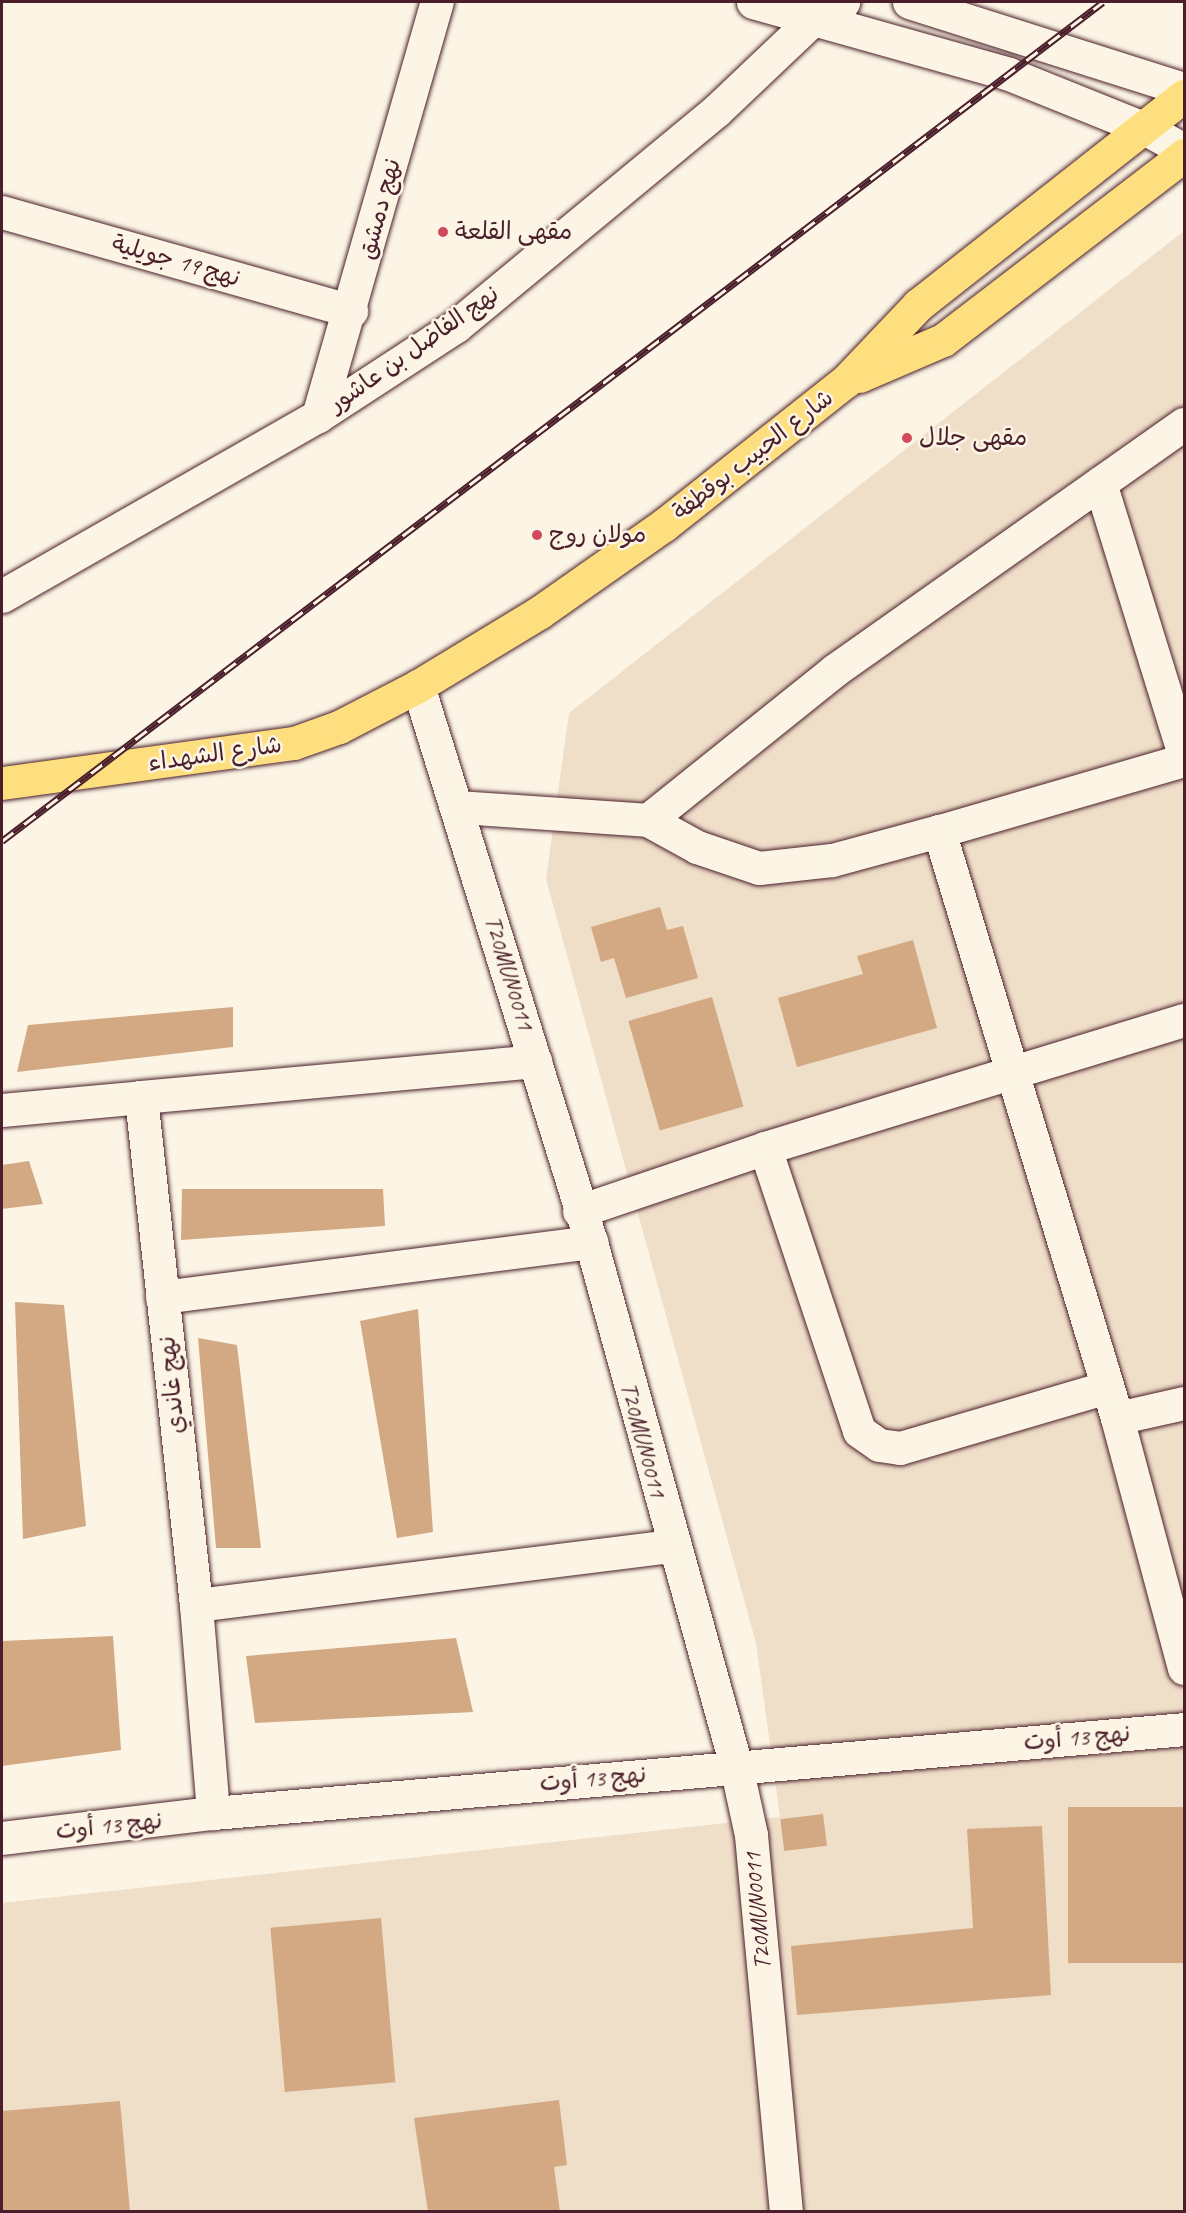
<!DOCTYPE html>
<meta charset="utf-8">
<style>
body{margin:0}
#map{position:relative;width:1186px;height:2213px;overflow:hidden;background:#fcf5e5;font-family:Caveat,"Playpen Sans Arabic",sans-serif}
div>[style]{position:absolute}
.built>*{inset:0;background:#efdec8}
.building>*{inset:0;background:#d2a983;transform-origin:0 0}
.roads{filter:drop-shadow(0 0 2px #4a1f2b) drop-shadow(0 0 2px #4a1f2b)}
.minor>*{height:33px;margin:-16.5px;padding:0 16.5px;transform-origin:16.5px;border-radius:16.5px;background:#fcf5e5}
.secondary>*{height:33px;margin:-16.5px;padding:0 16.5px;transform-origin:16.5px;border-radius:16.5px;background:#fcf5e5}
.primary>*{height:33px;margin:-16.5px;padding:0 16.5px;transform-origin:16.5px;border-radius:16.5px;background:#fedf80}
.rail>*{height:7px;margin-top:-3.5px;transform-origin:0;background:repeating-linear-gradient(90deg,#fcf5e5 0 14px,#4a1f2b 0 28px);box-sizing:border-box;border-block:2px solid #4a1f2b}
.dots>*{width:16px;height:16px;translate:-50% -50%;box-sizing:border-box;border:3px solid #fcf5e5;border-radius:50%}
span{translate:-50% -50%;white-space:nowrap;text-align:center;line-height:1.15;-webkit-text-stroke:5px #fcf5e5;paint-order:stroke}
.street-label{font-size:24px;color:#4a1f2b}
.poi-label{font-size:24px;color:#4a1f2b}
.left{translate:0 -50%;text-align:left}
.frame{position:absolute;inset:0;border:3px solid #4a1f2b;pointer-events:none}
</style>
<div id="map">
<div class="built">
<div style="clip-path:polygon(1184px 231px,1184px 2211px,2px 2211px,2px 1903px,780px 1817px,756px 1643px,546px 879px,569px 713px)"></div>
</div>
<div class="building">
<div style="clip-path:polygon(660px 907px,667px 930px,683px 926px,698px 978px,626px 998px,614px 958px,601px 962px,591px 927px)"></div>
<div style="clip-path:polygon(913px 940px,937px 1028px,797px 1067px,778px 998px,863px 974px,857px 956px)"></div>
<div style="left:712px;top:997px;width:114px;height:87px;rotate:74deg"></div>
<div style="clip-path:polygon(233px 1007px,233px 1047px,17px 1072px,28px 1025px)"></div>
<div style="clip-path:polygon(29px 1161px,43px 1204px,2px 1209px,2px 1165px)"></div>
<div style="clip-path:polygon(182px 1189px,383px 1189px,385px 1226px,181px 1240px)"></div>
<div style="clip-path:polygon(15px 1302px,64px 1305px,86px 1526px,23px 1539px)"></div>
<div style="clip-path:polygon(418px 1309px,433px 1532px,397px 1538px,360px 1321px)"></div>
<div style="clip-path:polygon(198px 1338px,237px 1345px,261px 1548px,216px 1548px)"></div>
<div style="clip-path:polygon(113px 1636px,121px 1750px,2px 1766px,2px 1641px)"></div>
<div style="clip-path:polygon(456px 1638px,473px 1712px,255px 1723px,246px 1656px)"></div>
<div style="left:1184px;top:1807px;width:156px;height:116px;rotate:90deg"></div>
<div style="left:823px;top:1814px;width:32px;height:43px;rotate:83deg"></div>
<div style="clip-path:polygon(1042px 1826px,1051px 1995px,797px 2015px,791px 1946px,973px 1928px,967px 1829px)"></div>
<div style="left:381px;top:1918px;width:165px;height:111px;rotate:85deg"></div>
<div style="clip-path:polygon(559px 2100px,567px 2165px,554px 2167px,560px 2212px,428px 2212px,414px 2118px)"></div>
<div style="clip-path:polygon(120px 2101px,130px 2212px,2px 2212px,2px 2111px)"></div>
</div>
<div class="roads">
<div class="minor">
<div style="left:2px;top:212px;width:363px;rotate:15.8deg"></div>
<div style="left:318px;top:416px;width:431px;rotate:-74deg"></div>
<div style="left:1100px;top:483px;width:285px;rotate:72.8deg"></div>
<div style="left:2px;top:596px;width:364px;rotate:-29.7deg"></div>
<div style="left:318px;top:416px;width:165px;rotate:-33.1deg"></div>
<div style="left:456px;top:326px;width:337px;rotate:-39.6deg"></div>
<div style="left:716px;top:111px;width:137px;rotate:-43.5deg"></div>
<div style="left:815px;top:17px;width:32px;rotate:-28deg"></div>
<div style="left:418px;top:686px;width:582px;rotate:72.72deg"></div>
<div style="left:591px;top:1242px;width:544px;rotate:74.53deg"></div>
<div style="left:736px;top:1766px;width:71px;rotate:77.7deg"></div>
<div style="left:751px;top:1835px;width:379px;rotate:84.7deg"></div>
<div style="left:1184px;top:760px;width:255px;rotate:163.8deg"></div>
<div style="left:939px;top:831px;width:613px;rotate:73.13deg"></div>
<div style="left:1117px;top:1418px;width:259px;rotate:75deg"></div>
<div style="left:459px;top:807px;width:189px;rotate:3.9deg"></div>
<div style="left:648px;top:820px;width:240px;rotate:-38.7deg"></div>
<div style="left:835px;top:670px;width:427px;rotate:-35.2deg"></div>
<div style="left:648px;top:820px;width:56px;rotate:28.9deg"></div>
<div style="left:697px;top:847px;width:65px;rotate:18.7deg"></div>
<div style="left:759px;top:868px;width:73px;rotate:-6.3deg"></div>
<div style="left:832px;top:860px;width:111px;rotate:-15.2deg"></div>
<div style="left:141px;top:1097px;width:396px;rotate:-5.2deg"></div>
<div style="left:2px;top:1110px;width:140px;rotate:-5.3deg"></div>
<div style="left:141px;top:1097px;width:511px;rotate:83.82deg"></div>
<div style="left:196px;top:1605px;width:209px;rotate:85.3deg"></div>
<div style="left:765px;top:1148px;width:298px;rotate:71.6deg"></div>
<div style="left:859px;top:1431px;width:24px;rotate:35deg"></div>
<div style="left:879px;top:1445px;width:21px;rotate:8deg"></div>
<div style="left:900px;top:1448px;width:216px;rotate:-16.4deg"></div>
<div style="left:579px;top:1211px;width:196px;rotate:-18.7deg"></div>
<div style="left:765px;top:1148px;width:438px;rotate:-17deg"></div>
<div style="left:162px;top:1297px;width:433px;rotate:-7.3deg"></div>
<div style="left:1117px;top:1418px;width:69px;rotate:-12.6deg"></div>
<div style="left:196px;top:1605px;width:479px;rotate:-7.1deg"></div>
</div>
<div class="secondary">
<div style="left:753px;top:2px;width:266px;rotate:15.7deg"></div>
<div style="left:1009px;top:74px;width:148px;rotate:21.9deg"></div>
<div style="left:1146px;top:129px;width:43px;rotate:28.9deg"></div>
<div style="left:909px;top:2px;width:288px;rotate:17.6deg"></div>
<div style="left:2px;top:1838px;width:212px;rotate:-6.8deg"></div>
<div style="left:213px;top:1813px;width:975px;rotate:-4.94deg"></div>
</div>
<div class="primary">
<div style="left:859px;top:376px;width:91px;rotate:-23.2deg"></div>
<div style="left:943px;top:340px;width:304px;rotate:-37.5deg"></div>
<div style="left:2px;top:783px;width:295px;rotate:-7.8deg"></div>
<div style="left:294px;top:743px;width:48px;rotate:-19.6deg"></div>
<div style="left:339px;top:727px;width:89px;rotate:-27.4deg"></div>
<div style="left:418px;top:686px;width:143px;rotate:-31.2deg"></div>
<div style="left:540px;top:612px;width:151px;rotate:-35.1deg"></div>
<div style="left:664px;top:525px;width:232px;rotate:-38.4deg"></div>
<div style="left:846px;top:381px;width:105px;rotate:-46.5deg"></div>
<div style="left:918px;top:305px;width:338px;rotate:-38.2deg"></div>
</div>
</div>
<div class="rail">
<div style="left:2px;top:841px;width:1384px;rotate:-37.31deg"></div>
</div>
<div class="dots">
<div style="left:443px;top:232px;background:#d1495b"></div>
<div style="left:907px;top:438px;background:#d1495b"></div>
<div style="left:537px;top:535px;background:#d1495b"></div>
</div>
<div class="street-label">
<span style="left:380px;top:209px;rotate:-75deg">نهج دمشق</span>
<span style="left:176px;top:261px;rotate:16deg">نهج 19 جويلية</span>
<span style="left:414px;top:349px;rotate:-35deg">نهج الفاضل بن عاشور</span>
<span style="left:753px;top:455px;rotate:-38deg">شارع الحبيب بوقطفة</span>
<span style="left:215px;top:754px;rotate:-8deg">شارع الشهداء</span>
<span style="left:509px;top:973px;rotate:73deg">T20MUN0011</span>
<span style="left:172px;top:1385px;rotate:-96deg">نهج غاندي</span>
<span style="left:643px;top:1440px;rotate:75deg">T20MUN0011</span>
<span style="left:1077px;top:1738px;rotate:-5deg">نهج 13 أوت</span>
<span style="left:593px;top:1779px;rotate:-5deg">نهج 13 أوت</span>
<span style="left:109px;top:1826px;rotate:-6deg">نهج 13 أوت</span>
<span style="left:758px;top:1911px;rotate:-95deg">T20MUN0011</span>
</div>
<div class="poi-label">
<span class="left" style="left:455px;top:232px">مقهى القلعة</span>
<span class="left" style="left:919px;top:438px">مقهى جلال</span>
<span class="left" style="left:549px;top:535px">مولان روج</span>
</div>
<div class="frame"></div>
</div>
